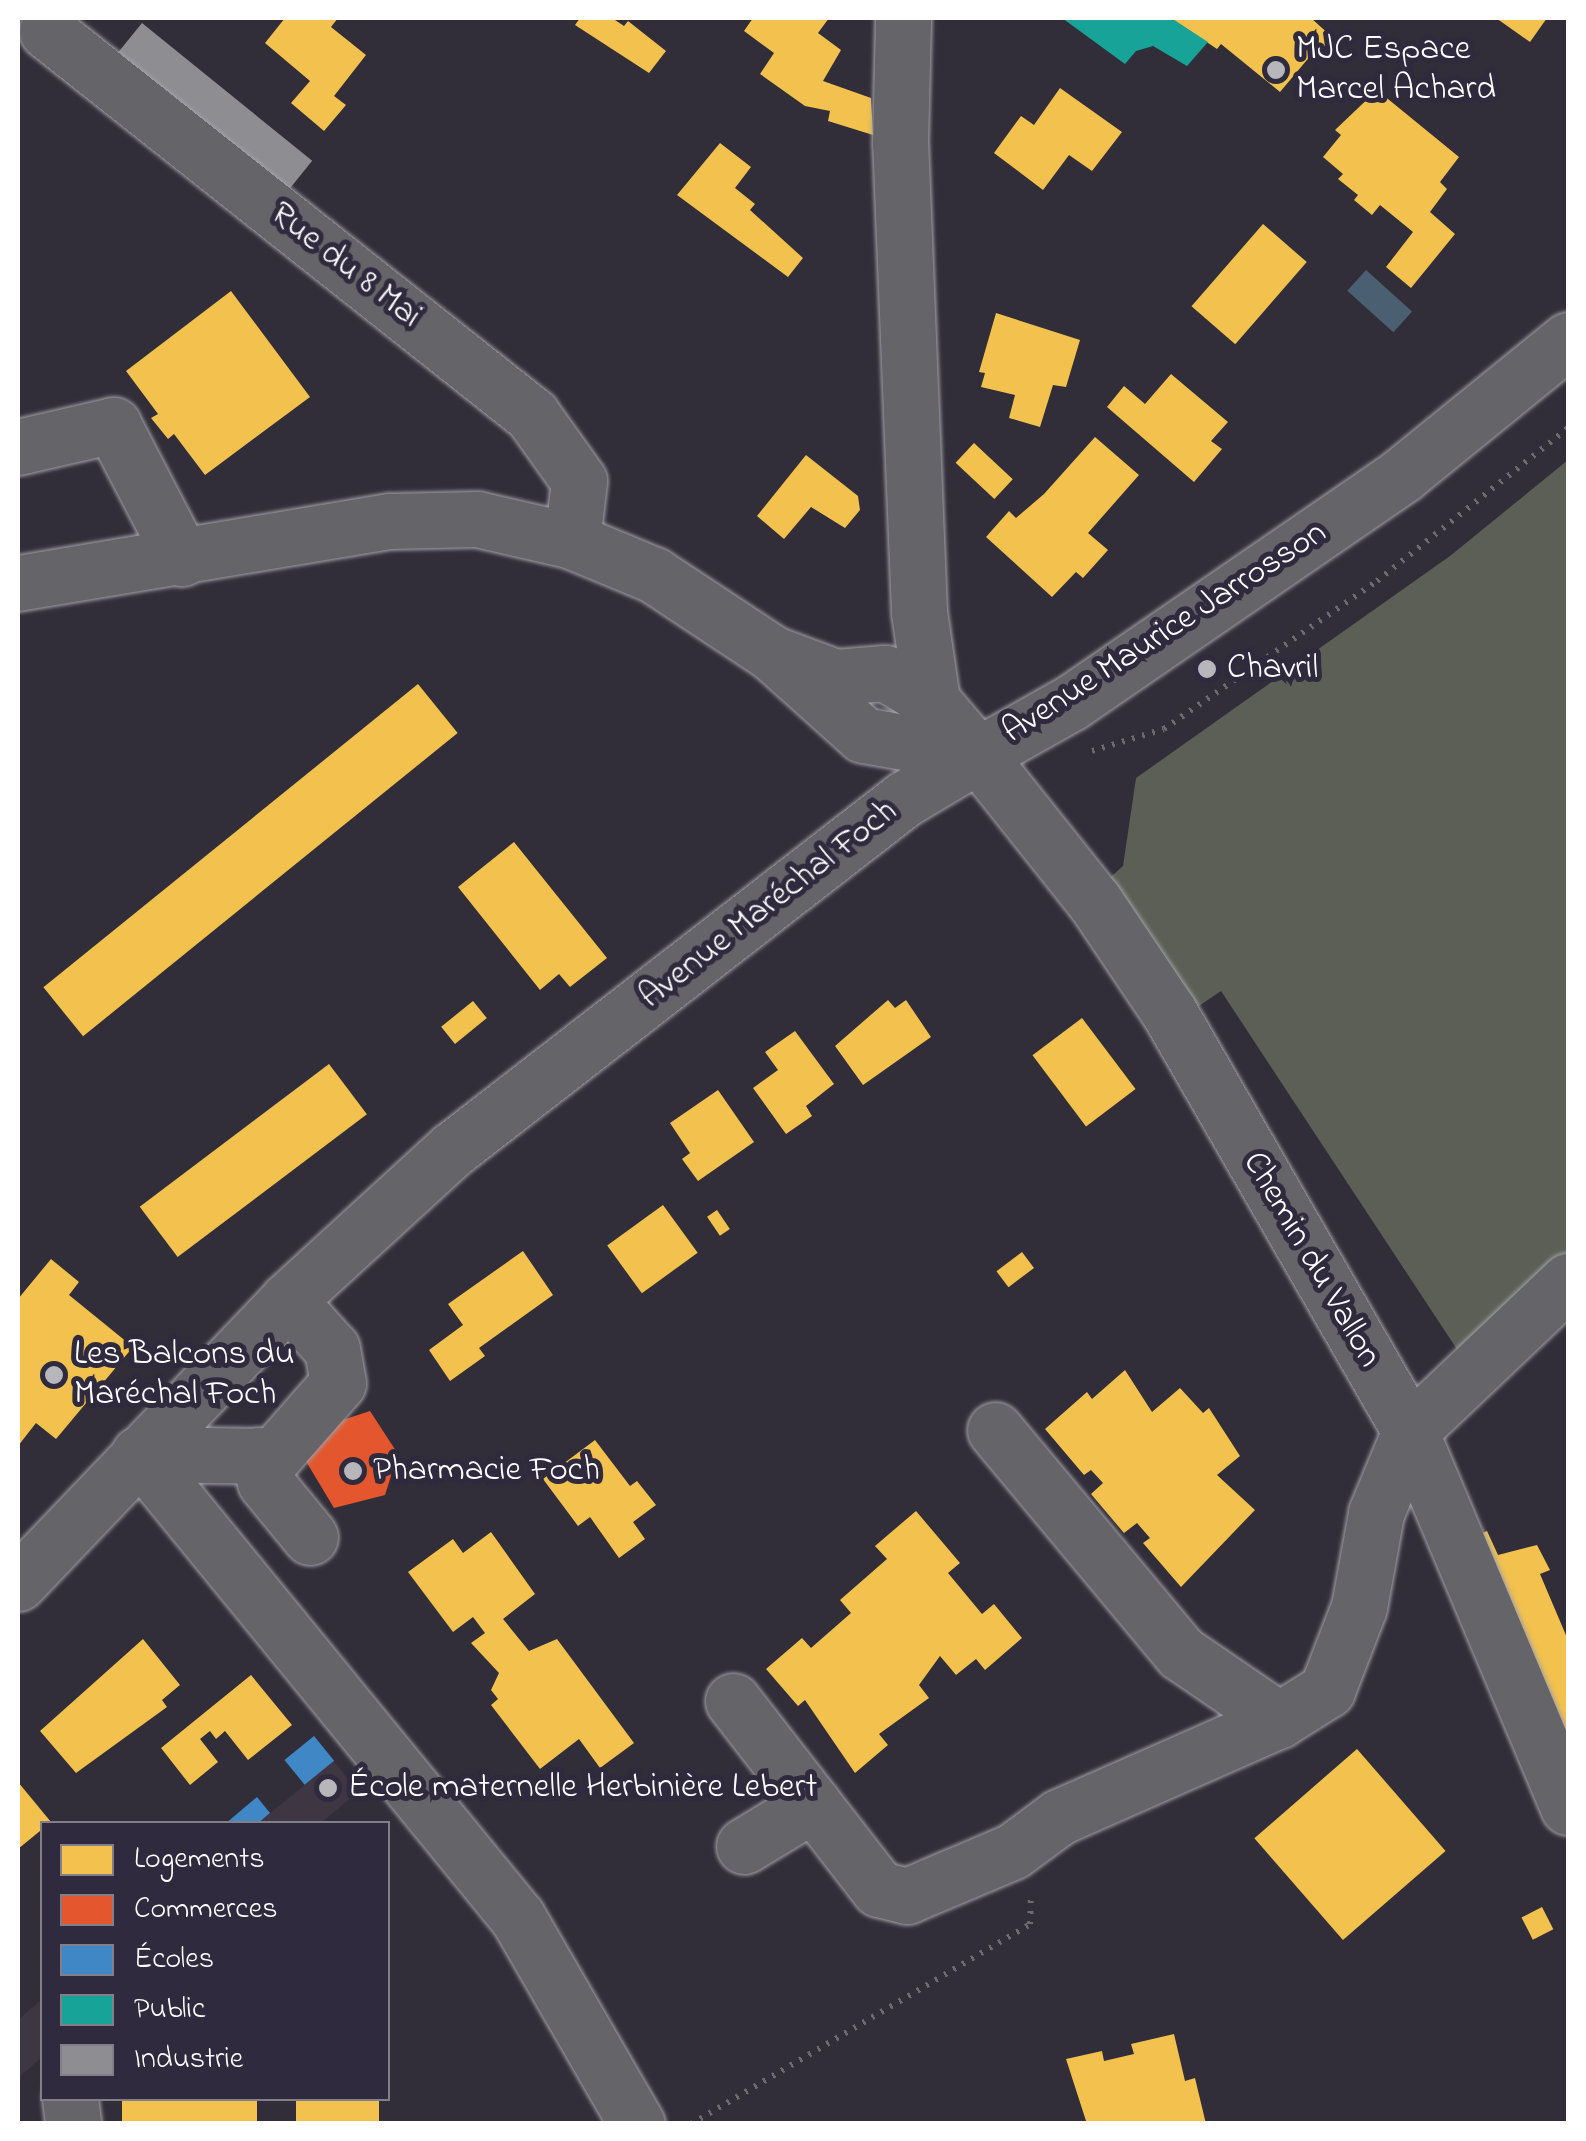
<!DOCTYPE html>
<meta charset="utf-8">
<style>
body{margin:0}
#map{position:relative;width:1586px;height:2141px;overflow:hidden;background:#312e39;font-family:"Indie Flower",sans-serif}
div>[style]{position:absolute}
.built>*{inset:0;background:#3f3644}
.green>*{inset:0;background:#5b5f55}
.water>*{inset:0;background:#4a5f71;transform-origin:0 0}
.homes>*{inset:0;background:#f2c14e;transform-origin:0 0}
.shops>*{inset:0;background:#e4572e}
.schools>*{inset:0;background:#3f88c5;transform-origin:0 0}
.public>*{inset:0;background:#17a398}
.industry>*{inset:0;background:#8d8d92;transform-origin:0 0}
.path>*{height:6px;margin-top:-3px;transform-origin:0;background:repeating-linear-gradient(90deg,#6d6b71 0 2.5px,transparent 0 10.5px)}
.roads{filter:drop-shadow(0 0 2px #a2a1a6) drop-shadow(0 0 2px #a2a1a6)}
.minor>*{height:55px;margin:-27.5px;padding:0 27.5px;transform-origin:27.5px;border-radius:27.5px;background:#656469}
.major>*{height:55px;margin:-27.5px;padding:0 27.5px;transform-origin:27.5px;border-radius:27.5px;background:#656469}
.dots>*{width:28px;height:28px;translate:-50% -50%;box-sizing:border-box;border:5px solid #2f2a3d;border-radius:50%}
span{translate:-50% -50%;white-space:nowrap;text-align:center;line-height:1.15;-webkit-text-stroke:10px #2f2a3d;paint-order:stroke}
.poi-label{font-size:35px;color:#fff}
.left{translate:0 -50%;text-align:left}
.street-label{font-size:35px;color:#fff}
.frame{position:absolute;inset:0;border:20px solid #fff;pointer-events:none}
.legend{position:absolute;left:40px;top:1821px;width:350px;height:280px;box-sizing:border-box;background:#2f2a3d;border:2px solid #827f8b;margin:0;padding:12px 18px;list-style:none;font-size:30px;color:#fff}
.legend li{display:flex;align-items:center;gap:20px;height:50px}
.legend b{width:50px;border:2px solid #827f8b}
</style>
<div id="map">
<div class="built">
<div style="clip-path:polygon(334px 1761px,358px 1792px,321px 1823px,257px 1824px)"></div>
<div style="clip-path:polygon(42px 1999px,42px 2057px,18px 2078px,18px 2020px)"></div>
</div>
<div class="green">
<div style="clip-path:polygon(1568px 460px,1568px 1269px,1468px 1366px,1221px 991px,1193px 1010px,1105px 882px,1123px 866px,1136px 778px,1450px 556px)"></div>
</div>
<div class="water">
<div style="left:1366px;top:270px;width:62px;height:28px;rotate:42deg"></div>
</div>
<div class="homes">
<div style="clip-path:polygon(285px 18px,338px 18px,331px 27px,366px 55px,334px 96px,346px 105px,324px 131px,291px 103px,310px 81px,265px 43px)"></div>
<div style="clip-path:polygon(580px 18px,612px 18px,624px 26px,628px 21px,666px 51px,649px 73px,575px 25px)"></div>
<div style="clip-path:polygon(753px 18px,829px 18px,818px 33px,841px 50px,823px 81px,871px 98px,873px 135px,828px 121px,830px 111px,805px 106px,760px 74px,774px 53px,744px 31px)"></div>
<div style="clip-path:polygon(1171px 18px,1311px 18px,1332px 37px,1331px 45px,1317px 48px,1280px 92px,1221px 44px,1217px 49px)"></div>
<div style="clip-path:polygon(1496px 18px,1547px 18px,1530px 42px)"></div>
<div style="clip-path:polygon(1060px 88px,1122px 132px,1092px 171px,1069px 155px,1043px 190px,994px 153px,1021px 116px,1034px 125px)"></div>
<div style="clip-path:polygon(1377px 90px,1459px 157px,1440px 182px,1447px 189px,1430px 212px,1455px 234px,1411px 288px,1386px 267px,1413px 232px,1380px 205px,1372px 215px,1354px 200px,1358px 195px,1338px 179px,1343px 174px,1323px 157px,1341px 135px,1335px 130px)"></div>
<div style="clip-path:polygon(720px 143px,751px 167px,735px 188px,755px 204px,750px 210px,803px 258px,788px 277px,677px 195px)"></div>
<div style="left:1263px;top:224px;width:58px;height:109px;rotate:41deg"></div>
<div style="clip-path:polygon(231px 291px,310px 397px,205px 475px,174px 434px,168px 439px,151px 418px,158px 414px,126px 371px)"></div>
<div style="clip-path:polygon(996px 313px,1080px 340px,1066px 387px,1053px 385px,1040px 427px,1009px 418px,1015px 395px,981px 387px,985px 373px,979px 372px)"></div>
<div style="clip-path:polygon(1171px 374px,1228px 422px,1211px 441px,1222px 449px,1194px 482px,1107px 407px,1124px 386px,1145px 404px)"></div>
<div style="clip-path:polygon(1095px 437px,1139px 475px,1088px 533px,1108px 550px,1083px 578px,1076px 572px,1052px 597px,986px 537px,1009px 511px,1016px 518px,1044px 494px)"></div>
<div style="left:974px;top:443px;width:53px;height:27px;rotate:43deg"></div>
<div style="clip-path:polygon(806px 455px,858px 496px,860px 510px,845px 528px,811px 507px,784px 539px,757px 516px)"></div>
<div style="left:418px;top:684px;width:63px;height:482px;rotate:51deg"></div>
<div style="clip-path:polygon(514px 842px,607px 958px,570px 987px,559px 974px,540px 990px,458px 887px)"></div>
<div style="clip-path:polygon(888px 1000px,895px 1008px,906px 1000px,931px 1037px,863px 1085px,835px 1046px)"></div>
<div style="left:473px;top:1001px;width:22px;height:41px;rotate:51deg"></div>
<div style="left:1082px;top:1018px;width:89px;height:62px;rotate:53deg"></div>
<div style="clip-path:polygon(795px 1031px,834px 1084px,806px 1106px,812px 1116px,786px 1134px,753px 1088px,778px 1070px,765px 1052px)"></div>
<div style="left:329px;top:1064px;width:63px;height:237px;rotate:53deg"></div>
<div style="clip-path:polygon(718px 1090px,754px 1142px,698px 1181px,682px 1159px,690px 1153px,670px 1123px)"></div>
<div style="left:663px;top:1205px;width:59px;height:69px;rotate:54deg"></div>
<div style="left:717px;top:1210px;width:23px;height:12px;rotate:56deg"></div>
<div style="clip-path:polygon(523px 1251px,553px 1295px,479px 1348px,485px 1356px,450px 1381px,429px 1350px,463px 1325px,448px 1304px)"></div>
<div style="left:1022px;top:1252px;width:20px;height:32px;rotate:53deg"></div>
<div style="clip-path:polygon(51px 1259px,79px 1282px,69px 1295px,133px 1347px,56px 1439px,36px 1423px,18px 1446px,18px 1299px)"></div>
<div style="clip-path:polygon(1125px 1370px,1152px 1412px,1180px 1388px,1203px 1413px,1209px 1408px,1240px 1456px,1217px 1475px,1255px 1510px,1181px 1587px,1143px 1543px,1150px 1538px,1137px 1523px,1124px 1533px,1091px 1494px,1103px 1483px,1091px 1470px,1084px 1475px,1045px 1429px,1087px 1392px,1092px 1399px)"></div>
<div style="clip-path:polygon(595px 1440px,630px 1486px,637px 1481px,656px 1505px,633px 1522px,645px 1539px,619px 1558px,590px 1517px,578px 1526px,543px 1479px)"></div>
<div style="clip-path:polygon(916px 1511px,960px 1563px,948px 1573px,982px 1614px,994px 1604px,1022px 1638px,985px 1670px,976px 1659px,956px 1675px,940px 1656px,919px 1685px,929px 1698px,879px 1734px,888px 1745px,855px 1773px,805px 1700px,798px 1706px,766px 1669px,802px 1638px,811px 1648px,851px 1613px,840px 1600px,887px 1559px,875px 1546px)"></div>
<div style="clip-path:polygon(1487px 1531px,1498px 1555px,1537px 1545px,1550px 1570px,1540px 1574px,1568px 1640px,1568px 1734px,1561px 1737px,1473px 1537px)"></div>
<div style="clip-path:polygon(491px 1532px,535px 1594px,503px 1619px,529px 1651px,557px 1639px,634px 1743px,600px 1768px,579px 1739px,540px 1769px,491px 1705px,498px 1699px,491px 1690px,499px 1673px,471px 1643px,485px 1633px,473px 1617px,453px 1632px,408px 1572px,453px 1539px,463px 1553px)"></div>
<div style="clip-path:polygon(143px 1639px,180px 1685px,162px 1700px,167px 1707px,76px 1773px,40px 1731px)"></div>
<div style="clip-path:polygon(251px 1675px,292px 1725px,248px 1760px,225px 1731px,216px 1739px,210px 1731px,200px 1739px,218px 1762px,190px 1785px,161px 1748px)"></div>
<div style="left:1357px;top:1749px;width:135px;height:136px;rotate:49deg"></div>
<div style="clip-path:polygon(18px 1782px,51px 1822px,18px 1849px)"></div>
<div style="left:1542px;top:1907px;width:25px;height:23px;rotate:63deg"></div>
<div style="clip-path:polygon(1174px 2034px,1185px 2081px,1195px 2078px,1206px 2124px,1087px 2124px,1066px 2059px,1102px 2051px,1104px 2061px,1134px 2054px,1131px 2044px)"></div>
<div style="left:122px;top:2098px;width:135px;height:26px"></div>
<div style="left:296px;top:2098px;width:83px;height:26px"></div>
</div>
<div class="shops">
<div style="clip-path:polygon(370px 1411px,398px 1454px,385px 1495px,334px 1508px,304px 1458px,315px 1429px)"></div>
</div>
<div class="schools">
<div style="left:314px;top:1736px;width:32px;height:38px;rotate:51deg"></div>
<div style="clip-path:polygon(257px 1797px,270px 1813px,257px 1824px,225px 1824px)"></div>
</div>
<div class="public">
<div style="clip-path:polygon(1062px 18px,1171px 18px,1208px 42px,1187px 66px,1153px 46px,1136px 51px,1125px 64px)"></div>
</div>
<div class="industry">
<div style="left:142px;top:23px;width:219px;height:39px;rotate:39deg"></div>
</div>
<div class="path">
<div style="left:1092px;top:751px;width:75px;rotate:-17deg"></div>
<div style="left:1164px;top:729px;width:259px;rotate:-34.8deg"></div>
<div style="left:1377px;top:581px;width:245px;rotate:-38.7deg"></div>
<div style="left:691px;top:2124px;width:394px;rotate:-30.5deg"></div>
<div style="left:1030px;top:1924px;width:26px;rotate:-88deg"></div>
</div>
<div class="roads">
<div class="minor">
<div style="left:47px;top:31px;width:619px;rotate:38.37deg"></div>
<div style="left:532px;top:415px;width:81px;rotate:54.5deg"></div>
<div style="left:579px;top:481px;width:60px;rotate:96.7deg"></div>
<div style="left:18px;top:447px;width:98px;rotate:-13deg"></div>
<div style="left:113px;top:425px;width:150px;rotate:62.6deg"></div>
<div style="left:18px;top:583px;width:377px;rotate:-9.5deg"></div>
<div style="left:390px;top:521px;width:87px;rotate:-1.3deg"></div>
<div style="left:477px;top:519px;width:98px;rotate:13deg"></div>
<div style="left:572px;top:541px;width:89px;rotate:22.5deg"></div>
<div style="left:654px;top:575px;width:141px;rotate:33.5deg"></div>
<div style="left:772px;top:653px;width:122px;rotate:42deg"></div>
<div style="left:863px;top:735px;width:117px;rotate:9.9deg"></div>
<div style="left:779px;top:656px;width:60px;rotate:20.6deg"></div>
<div style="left:835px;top:677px;width:50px;rotate:-4.6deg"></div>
<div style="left:885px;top:673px;width:55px;rotate:30.8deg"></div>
<div style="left:978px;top:755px;width:188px;rotate:51.5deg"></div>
<div style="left:1095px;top:902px;width:133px;rotate:56.1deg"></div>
<div style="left:1169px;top:1012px;width:483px;rotate:60.1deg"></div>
<div style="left:1410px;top:1431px;width:408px;rotate:67.2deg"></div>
<div style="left:978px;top:755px;width:108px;rotate:-29.4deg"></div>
<div style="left:1072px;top:702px;width:401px;rotate:-34.5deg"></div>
<div style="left:1402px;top:475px;width:214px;rotate:-39.1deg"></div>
<div style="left:995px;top:1430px;width:290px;rotate:50.2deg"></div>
<div style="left:1181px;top:1653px;width:119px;rotate:34.4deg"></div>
<div style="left:139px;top:1454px;width:599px;rotate:50.76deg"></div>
<div style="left:518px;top:1918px;width:238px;rotate:60deg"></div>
<div style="left:139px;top:1454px;width:135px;rotate:0.8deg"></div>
<div style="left:274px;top:1456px;width:97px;rotate:-48.8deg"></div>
<div style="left:338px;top:1383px;width:35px;rotate:-100deg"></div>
<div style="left:332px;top:1349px;width:66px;rotate:-131.9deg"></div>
<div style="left:258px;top:1455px;width:28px;rotate:75deg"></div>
<div style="left:265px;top:1482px;width:71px;rotate:50.7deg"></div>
<div style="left:733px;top:1701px;width:238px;rotate:52.2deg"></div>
<div style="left:879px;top:1889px;width:29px;rotate:14deg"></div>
<div style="left:907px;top:1896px;width:115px;rotate:-23deg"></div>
<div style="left:1013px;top:1851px;width:57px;rotate:-36.5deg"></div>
<div style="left:1059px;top:1817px;width:240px;rotate:-23.8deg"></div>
<div style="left:1279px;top:1720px;width:57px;rotate:-32deg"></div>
<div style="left:1327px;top:1690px;width:89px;rotate:-68.9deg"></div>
<div style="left:1359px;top:1607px;width:96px;rotate:-79.7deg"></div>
<div style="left:1376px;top:1513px;width:89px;rotate:-67.5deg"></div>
<div style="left:1410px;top:1431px;width:218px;rotate:-43.5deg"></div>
<div style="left:744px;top:1846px;width:81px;rotate:-31.3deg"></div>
<div style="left:70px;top:2098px;width:26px;rotate:83deg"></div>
</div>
<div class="major">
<div style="left:18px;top:1583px;width:391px;rotate:-46.3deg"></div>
<div style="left:288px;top:1300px;width:224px;rotate:-42.5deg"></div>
<div style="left:453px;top:1149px;width:571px;rotate:-37.81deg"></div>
<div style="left:904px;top:799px;width:86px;rotate:-30.7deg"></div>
<div style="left:978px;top:755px;width:71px;rotate:-130.4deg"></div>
<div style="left:932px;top:701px;width:90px;rotate:-98.3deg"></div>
<div style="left:919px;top:612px;width:468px;rotate:-92.3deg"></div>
<div style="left:900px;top:144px;width:126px;rotate:-88.6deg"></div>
</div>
</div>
<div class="dots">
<div style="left:1276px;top:70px;background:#b7b6ba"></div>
<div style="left:1207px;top:669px;background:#b7b6ba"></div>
<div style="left:54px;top:1375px;background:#b7b6ba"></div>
<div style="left:353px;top:1471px;background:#b7b6ba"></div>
<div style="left:328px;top:1788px;background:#b7b6ba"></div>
</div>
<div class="poi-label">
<span class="left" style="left:1296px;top:70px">MJC Espace<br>Marcel Achard</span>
<span class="left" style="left:1227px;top:669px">Chavril</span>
<span class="left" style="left:74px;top:1375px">Les Balcons du<br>Maréchal Foch</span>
<span class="left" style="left:373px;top:1471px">Pharmacie Foch</span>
<span class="left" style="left:348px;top:1788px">École maternelle Herbinière Lebert</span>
</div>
<div class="street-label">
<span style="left:345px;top:266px;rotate:38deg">Rue du 8 Mai</span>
<span style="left:1165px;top:633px;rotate:-33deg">Avenue Maurice Jarrosson</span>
<span style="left:769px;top:905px;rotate:-38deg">Avenue Maréchal Foch</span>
<span style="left:1311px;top:1260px;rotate:60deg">Chemin du Vallon</span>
</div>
<div class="frame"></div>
<ul class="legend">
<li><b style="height:28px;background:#f2c14e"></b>Logements</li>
<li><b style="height:28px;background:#e4572e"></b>Commerces</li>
<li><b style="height:28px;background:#3f88c5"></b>Écoles</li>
<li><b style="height:28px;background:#17a398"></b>Public</li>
<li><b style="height:28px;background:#8d8d92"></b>Industrie</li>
</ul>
</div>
